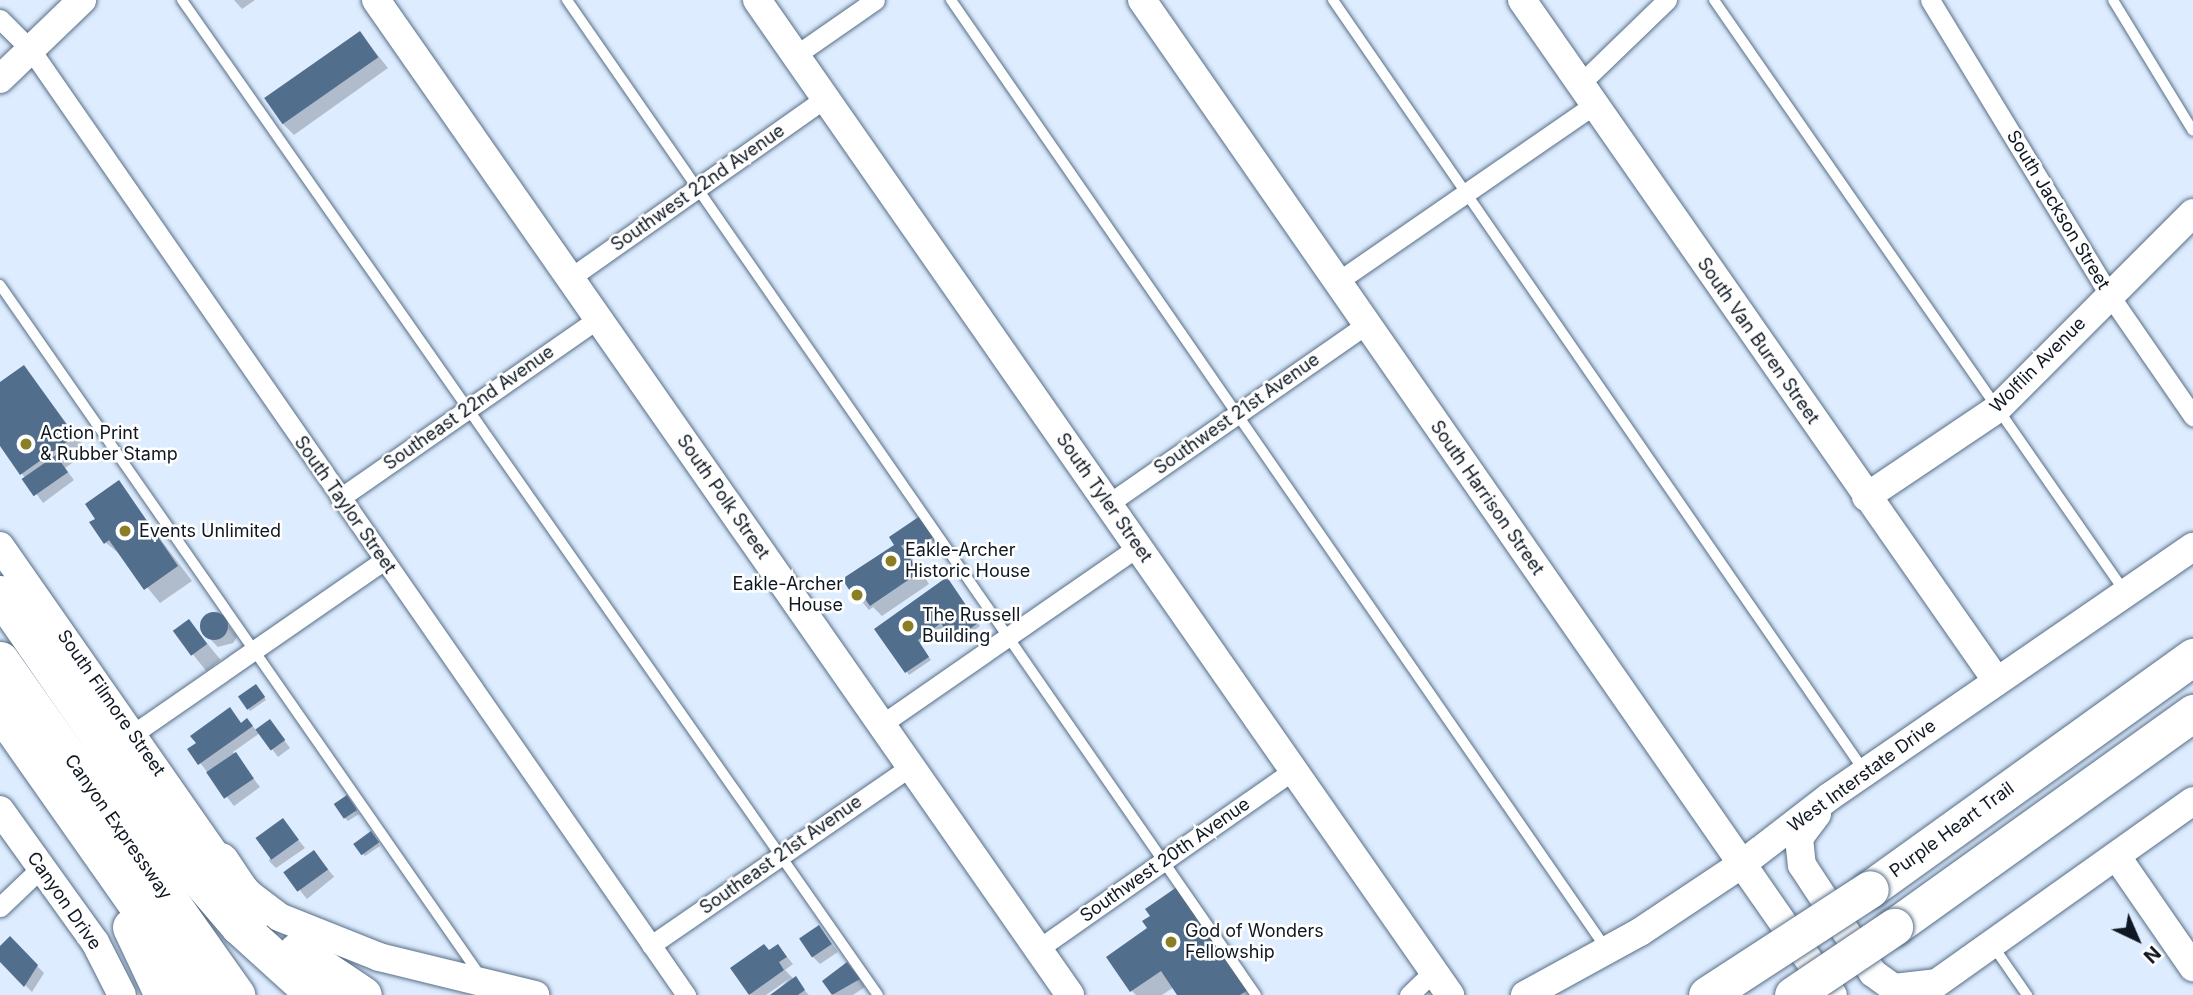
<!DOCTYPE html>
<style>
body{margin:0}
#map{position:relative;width:2193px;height:995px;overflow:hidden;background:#ddecfe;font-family:Inter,sans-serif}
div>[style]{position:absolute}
.shadow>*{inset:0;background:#0003;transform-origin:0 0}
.building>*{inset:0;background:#526e8d;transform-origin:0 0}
.round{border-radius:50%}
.roads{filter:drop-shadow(0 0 2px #576e87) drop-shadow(0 0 2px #576e87)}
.lane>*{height:10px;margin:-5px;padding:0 5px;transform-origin:5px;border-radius:5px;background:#fff}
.street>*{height:19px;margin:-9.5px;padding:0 9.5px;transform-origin:9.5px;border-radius:9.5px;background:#fff}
.secondary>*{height:28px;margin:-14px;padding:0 14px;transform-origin:14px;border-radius:14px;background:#fff}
.highway>*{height:37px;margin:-18.5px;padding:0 18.5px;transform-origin:18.5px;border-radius:18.5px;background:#fff}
.bridges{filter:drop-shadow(0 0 2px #576e87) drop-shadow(0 0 2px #576e87)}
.highway-bridge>*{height:37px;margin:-18.5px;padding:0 18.5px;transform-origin:18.5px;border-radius:18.5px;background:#fff}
.dots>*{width:19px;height:19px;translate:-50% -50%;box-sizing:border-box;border:4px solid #fff;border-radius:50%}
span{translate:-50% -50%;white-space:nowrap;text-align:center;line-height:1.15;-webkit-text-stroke:5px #fff;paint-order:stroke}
.street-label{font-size:18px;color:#0f1822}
.poi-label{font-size:18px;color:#0f1822}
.left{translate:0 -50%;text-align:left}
.right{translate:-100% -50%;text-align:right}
.north{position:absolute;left:2102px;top:904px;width:70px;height:70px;-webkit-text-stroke:5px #fff;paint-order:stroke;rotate:136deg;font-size:19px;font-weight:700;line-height:28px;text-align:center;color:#0f1822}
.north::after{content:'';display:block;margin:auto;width:24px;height:32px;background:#0f1822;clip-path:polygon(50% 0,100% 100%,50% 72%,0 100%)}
</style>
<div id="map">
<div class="shadow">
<div style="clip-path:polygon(234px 0,255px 0,242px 9px)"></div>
<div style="clip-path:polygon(360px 33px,388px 68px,294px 135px,283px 124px)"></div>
<div style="clip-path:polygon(24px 367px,88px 452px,65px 468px,74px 480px,43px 503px,0 443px,0 384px)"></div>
<div style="clip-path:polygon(118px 483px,192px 581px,160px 603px,122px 556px,105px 542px,97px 519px)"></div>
<div style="clip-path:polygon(920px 518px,944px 548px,928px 559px,920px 551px,911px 557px,929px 584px,882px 616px,873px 607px,869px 610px,844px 580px,896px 545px)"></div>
<div style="clip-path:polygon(950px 582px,980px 626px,957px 643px,945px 626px,919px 643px,931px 660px,909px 675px,877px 629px)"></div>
<div style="clip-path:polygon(211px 612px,226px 622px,237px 637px,233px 643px,218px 647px,211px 640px,201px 626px)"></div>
<div style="left:189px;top:621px;width:50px;height:18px;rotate:51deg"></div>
<div style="clip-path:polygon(259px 689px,266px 700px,250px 711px,239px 697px)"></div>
<div style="clip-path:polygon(230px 710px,242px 724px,247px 720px,256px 730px,270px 721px,290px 748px,278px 757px,260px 733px,233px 752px,260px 787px,234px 806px,190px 750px)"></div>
<div style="clip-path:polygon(350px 800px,359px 814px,348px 821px,345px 818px)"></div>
<div style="clip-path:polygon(283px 821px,305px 848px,276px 868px,269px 861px)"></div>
<div style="clip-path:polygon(374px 836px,380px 846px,365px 856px,362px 853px)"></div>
<div style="left:314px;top:852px;width:32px;height:35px;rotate:51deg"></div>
<div style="clip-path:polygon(819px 927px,838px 952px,820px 964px,813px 957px)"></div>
<div style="clip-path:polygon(1150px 929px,1255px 995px,1179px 995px,1174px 987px,1162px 995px,1136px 995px,1132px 991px)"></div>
<div style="clip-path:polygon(10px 939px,44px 973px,32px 992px,0 960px)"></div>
<div style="clip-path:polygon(778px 946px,793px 964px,785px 970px,809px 995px,773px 995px,789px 979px,766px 995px,751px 995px,732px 968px)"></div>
<div style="clip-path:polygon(854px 971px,865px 987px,853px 995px,834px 995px,825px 982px)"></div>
</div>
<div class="building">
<div style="left:360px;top:31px;width:32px;height:117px;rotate:55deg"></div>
<div style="clip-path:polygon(24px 365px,75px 436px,20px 475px,0 446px,0 382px)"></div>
<div style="left:56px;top:455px;width:21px;height:42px;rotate:55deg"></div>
<div style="clip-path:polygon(119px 480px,178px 566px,144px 590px,109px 540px,104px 544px,89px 522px,95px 519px,85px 504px)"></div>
<div style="clip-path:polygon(920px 516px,934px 536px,915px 549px,909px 541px,901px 546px,920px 572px,870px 606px,863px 596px,856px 600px,842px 579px,894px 545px,889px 537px)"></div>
<div style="clip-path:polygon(947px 577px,978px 623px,953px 641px,941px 623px,918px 640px,929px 657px,905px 673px,874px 629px)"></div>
<div class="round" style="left:200px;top:612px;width:28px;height:28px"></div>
<div style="left:189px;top:619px;width:31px;height:20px;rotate:54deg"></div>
<div style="left:256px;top:684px;width:16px;height:22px;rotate:55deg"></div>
<div style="clip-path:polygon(230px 707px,241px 723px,247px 718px,253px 726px,198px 765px,187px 749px,196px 743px,190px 736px)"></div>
<div style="left:270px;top:719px;width:26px;height:18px;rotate:54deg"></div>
<div style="left:236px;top:752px;width:32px;height:36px;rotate:56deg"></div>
<div style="left:347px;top:795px;width:18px;height:16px;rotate:56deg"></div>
<div style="left:283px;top:818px;width:27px;height:34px;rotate:54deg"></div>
<div style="left:371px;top:831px;width:14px;height:22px;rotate:54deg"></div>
<div style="left:314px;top:850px;width:24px;height:38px;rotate:54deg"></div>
<div style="clip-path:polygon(1177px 887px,1248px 990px,1240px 995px,1177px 995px,1161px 971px,1130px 992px,1106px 957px,1147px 928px,1142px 921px,1150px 916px,1145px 909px)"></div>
<div style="left:819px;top:925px;width:23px;height:24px;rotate:56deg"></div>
<div style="clip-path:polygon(10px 936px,38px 965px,24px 987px,0 962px,0 946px)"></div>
<div style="clip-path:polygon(764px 944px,769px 950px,778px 944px,787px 957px,779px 962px,784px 970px,749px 995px,730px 968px)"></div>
<div style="clip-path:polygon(847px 962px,860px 979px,832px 995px,822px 981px)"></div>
<div style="clip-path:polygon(796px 976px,805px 990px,798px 995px,770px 995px)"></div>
</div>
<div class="roads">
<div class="lane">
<div style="left:182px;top:0;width:1214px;rotate:55.03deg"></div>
<div style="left:567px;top:0;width:1210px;rotate:55.3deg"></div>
<div style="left:951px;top:0;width:1151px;rotate:55.37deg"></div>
<div style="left:1333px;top:0;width:934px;rotate:55.43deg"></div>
<div style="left:1714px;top:0;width:721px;rotate:55.23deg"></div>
<div style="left:2113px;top:0;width:153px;rotate:58.6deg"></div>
<div style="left:0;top:285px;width:839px;rotate:55.19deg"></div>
<div style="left:1993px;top:946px;width:60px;rotate:55.2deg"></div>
</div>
<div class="street">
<div style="left:1930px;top:0;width:343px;rotate:58.7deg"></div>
<div style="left:2108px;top:293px;width:150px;rotate:55.4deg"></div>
<div style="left:0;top:19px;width:44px;rotate:45deg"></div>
<div style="left:31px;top:50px;width:1150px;rotate:55.27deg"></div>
<div style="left:796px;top:55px;width:96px;rotate:-34.8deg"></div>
<div style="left:1580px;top:84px;width:121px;rotate:-44deg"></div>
<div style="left:570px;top:278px;width:312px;rotate:-35.2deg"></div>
<div style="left:1337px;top:282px;width:312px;rotate:-34.6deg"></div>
<div style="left:340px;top:498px;width:314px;rotate:-34.8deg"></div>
<div style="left:1108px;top:504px;width:314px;rotate:-34.8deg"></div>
<div style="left:882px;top:724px;width:311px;rotate:-34.7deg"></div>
<div style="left:133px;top:734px;width:304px;rotate:-34.7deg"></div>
<div style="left:0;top:907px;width:58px;rotate:-43.6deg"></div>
<div style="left:651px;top:945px;width:316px;rotate:-34.5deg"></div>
<div style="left:1038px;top:949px;width:310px;rotate:-35deg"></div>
<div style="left:1409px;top:995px;width:33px;rotate:-44deg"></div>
</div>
<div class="secondary">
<div style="left:376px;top:0;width:1213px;rotate:55.1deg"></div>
<div style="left:757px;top:0;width:1213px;rotate:55.14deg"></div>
<div style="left:1142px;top:0;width:1211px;rotate:55.22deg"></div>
<div style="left:1522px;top:0;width:829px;rotate:55.12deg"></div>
<div style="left:0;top:79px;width:114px;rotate:-43.9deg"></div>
<div style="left:1866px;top:497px;width:158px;rotate:-33.9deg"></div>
<div style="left:1997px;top:409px;width:277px;rotate:-45deg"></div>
<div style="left:0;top:546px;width:384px;rotate:55.1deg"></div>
<div style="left:220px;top:861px;width:44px;rotate:48.7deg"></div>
<div style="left:249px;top:894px;width:38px;rotate:37deg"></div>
<div style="left:279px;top:917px;width:108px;rotate:21.8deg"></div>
<div style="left:379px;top:957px;width:161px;rotate:13.7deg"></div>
<div style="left:0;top:810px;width:163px;rotate:54.3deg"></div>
<div style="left:95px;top:942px;width:59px;rotate:63deg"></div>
<div style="left:1817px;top:814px;width:30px;rotate:127deg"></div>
<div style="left:1799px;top:838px;width:27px;rotate:84deg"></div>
<div style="left:1802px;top:865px;width:129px;rotate:56.7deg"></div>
<div style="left:1873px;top:973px;width:26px;rotate:36deg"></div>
<div style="left:1894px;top:988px;width:42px;rotate:-6.8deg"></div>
<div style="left:2117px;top:857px;width:134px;rotate:55.4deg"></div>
<div style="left:1525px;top:995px;width:131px;rotate:-28.7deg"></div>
<div style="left:1640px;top:932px;width:123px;rotate:-33.7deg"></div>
<div style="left:1742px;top:864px;width:110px;rotate:-37.6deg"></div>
<div style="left:1829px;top:797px;width:442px;rotate:-34.5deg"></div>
<div style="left:1920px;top:995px;width:335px;rotate:-35.4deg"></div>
</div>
<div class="highway">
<div style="left:0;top:594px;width:336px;rotate:55.3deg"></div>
<div style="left:191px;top:870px;width:74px;rotate:49.4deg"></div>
<div style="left:239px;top:926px;width:103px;rotate:42.2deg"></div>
<div style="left:0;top:660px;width:410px;rotate:54.8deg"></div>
<div style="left:0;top:710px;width:348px;rotate:54.9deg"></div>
<div style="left:220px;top:861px;width:61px;rotate:56.3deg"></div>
<div style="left:1870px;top:889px;width:398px;rotate:-35.7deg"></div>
<div style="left:131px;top:927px;width:75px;rotate:64.8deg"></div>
<div style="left:1894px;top:927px;width:368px;rotate:-35.6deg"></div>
<div style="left:297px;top:951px;width:79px;rotate:33.7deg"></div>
</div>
</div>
<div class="bridges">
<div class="highway-bridge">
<div style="left:1707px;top:995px;width:194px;rotate:-33deg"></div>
<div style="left:1793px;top:995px;width:122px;rotate:-34deg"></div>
</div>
</div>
<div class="dots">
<div style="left:26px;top:444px;background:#8b7f26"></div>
<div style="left:125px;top:531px;background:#8b7f26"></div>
<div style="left:891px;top:561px;background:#8b7f26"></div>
<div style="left:857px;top:595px;background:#8b7f26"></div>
<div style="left:908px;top:626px;background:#8b7f26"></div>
<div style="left:1171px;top:942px;background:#8b7f26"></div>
</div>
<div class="street-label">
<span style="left:698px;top:188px;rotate:-35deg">Southwest 22nd Avenue</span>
<span style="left:2058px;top:210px;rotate:59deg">South Jackson Street</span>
<span style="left:1758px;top:341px;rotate:55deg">South Van Buren Street</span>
<span style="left:2038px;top:365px;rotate:-45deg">Wolflin Avenue</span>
<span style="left:469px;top:408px;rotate:-35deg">Southeast 22nd Avenue</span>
<span style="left:1237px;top:414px;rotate:-35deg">Southwest 21st Avenue</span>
<span style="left:723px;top:497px;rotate:55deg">South Polk Street</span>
<span style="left:1104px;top:498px;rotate:55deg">South Tyler Street</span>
<span style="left:1487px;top:498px;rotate:55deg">South Harrison Street</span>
<span style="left:345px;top:505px;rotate:55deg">South Taylor Street</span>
<span style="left:111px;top:703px;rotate:55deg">South Filmore Street</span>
<span style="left:1862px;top:776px;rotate:-36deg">West Interstate Drive</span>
<span style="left:118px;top:827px;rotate:55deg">Canyon Expressway</span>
<span style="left:1952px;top:830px;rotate:-36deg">Purple Heart Trail</span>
<span style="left:781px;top:855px;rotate:-35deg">Southeast 21st Avenue</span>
<span style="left:1165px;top:860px;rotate:-35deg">Southwest 20th Avenue</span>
<span style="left:64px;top:901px;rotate:55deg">Canyon Drive</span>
</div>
<div class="poi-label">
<span class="left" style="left:40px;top:444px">Action Print<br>&amp; Rubber Stamp</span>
<span class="left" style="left:139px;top:531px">Events Unlimited</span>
<span class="left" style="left:905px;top:561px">Eakle-Archer<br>Historic House</span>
<span class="right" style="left:843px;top:595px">Eakle-Archer<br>House</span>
<span class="left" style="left:922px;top:626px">The Russell<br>Building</span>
<span class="left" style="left:1185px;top:942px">God of Wonders<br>Fellowship</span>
</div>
<div class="north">N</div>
</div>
